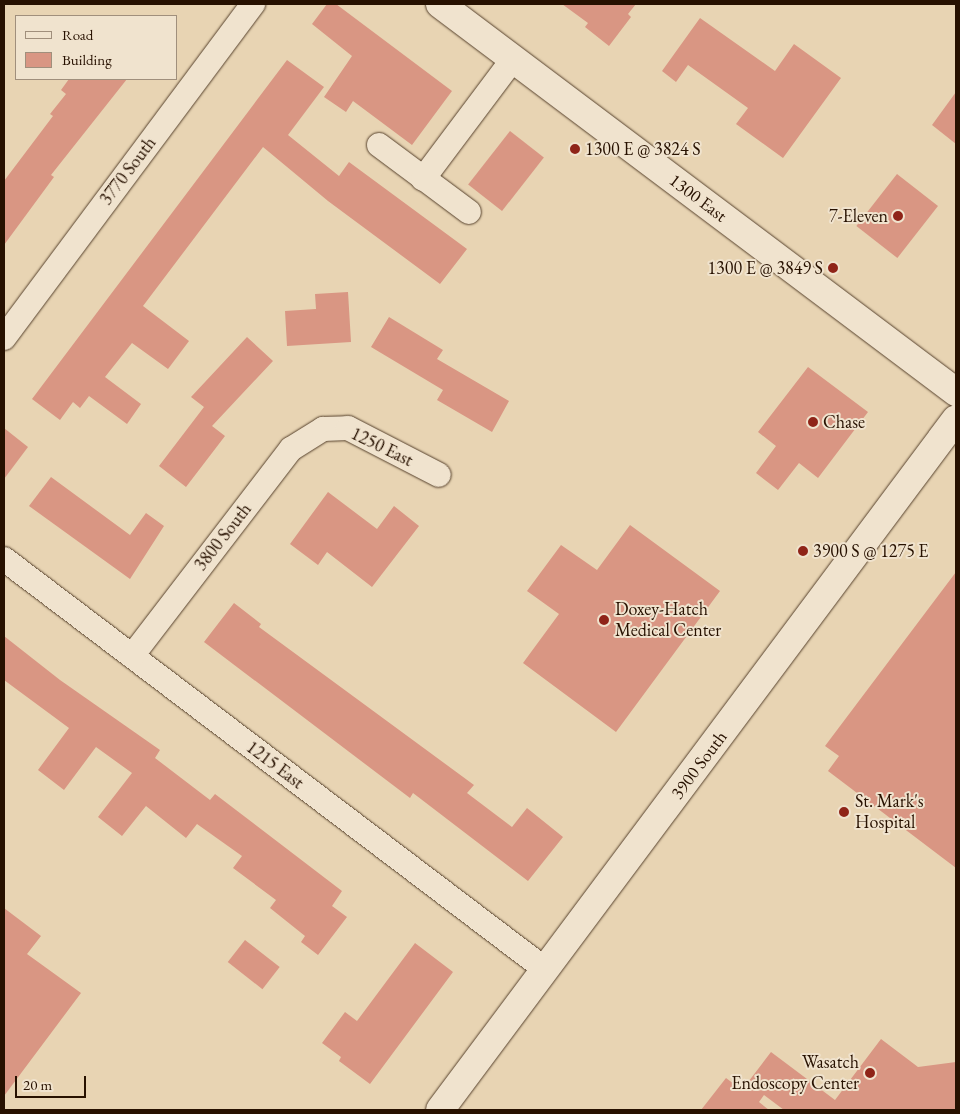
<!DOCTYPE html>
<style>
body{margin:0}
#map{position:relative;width:960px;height:1114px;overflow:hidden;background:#e8d4b3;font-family:"EB Garamond",serif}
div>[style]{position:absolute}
.building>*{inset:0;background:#d99683;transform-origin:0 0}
.roads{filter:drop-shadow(0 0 1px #57422d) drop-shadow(0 0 1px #57422d)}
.minor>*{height:24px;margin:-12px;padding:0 12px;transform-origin:12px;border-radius:12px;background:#f0e3ce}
.secondary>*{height:28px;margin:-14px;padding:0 14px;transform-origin:14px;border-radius:14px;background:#f0e3ce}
.dots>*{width:14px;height:14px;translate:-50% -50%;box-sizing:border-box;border:2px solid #f0e3ce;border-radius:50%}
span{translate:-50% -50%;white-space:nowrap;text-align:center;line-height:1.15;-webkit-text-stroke:4px #f0e3ce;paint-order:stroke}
.poi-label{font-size:18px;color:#271100}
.left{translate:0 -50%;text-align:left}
.right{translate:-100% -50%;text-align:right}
.street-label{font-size:18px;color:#271100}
.frame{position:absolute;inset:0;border:5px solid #271100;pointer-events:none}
.legend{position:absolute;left:15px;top:15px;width:162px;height:65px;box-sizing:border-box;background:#f0e3ce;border:1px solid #a08f7c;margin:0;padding:6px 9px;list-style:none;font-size:15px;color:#271100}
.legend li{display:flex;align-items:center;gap:10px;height:25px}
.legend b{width:25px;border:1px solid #a08f7c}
.scale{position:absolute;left:15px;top:1076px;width:71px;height:22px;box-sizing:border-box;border:2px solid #271100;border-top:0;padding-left:6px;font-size:15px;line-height:18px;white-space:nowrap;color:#271100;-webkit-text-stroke:4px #f0e3ce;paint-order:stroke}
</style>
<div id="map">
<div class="building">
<div style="clip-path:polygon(327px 4px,336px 4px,452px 91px,412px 145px,353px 101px,346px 112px,324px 97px,352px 56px,312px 24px)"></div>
<div style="clip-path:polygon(562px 4px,636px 4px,628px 14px,631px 17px,609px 46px,585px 27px,588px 23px)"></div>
<div style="clip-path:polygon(700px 18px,775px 71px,794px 44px,841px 78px,783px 158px,736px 124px,748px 108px,688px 65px,676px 82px,662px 71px)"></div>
<div style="clip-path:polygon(287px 60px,324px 87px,288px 135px,339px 176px,349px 162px,467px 249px,440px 284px,328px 201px,263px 147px,143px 306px,189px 341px,168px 369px,132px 343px,105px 377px,141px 404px,127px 424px,89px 396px,80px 408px,73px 402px,60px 420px,32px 399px)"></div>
<div style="clip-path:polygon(69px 79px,127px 79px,51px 175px,54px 177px,4px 245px,4px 181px,53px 116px,50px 114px,66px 94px,61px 90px)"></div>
<div style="clip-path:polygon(956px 92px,956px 144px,932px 125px)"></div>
<div style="left:510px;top:131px;width:43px;height:68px;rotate:38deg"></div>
<div style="left:897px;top:174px;width:52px;height:66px;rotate:38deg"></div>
<div style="clip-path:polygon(348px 292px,351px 342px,287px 346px,285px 311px,316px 309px,315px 294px)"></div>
<div style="clip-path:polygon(389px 317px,443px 350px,437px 359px,509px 401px,492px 432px,437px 400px,443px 390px,371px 347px)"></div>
<div style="clip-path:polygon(247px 337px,273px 361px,212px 426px,225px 436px,186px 487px,159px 466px,204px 407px,191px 397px)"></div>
<div style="clip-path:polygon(808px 367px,868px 412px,818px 478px,799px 463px,778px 490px,756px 473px,776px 446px,758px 432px)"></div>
<div style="clip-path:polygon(4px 428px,28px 447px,4px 479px)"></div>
<div style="clip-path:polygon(51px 477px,130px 535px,146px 513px,164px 526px,130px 579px,29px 506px)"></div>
<div style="clip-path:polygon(328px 492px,377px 529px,394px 506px,419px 526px,372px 587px,327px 552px,318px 565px,290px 544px)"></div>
<div style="clip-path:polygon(630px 525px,720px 591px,616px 732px,523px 663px,559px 614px,527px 591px,561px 545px,597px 570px)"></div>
<div style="clip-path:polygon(956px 572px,956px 868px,828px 771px,839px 756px,825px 746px)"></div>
<div style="clip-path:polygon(234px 603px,261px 624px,259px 627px,474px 785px,467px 793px,512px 827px,527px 808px,563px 837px,528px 881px,413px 793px,410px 798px,204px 642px)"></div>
<div style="clip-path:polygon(4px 636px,60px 680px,160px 750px,155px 758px,210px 800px,215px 794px,342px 891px,332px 906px,347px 917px,318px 955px,301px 942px,305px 936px,270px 908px,276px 900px,233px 868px,242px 856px,197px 824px,186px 838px,146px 806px,122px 836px,98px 817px,132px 773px,96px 747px,64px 790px,38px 770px,69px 728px,4px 680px)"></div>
<div style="clip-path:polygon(4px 908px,41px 936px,27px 954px,81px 993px,4px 1096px)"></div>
<div style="left:245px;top:940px;width:44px;height:28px;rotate:38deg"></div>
<div style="clip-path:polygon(415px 943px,453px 972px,370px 1084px,339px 1061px,341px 1057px,322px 1043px,345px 1012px,357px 1021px)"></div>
<div style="clip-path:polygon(881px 1039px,918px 1067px,956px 1062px,956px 1110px,784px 1110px,764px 1095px,759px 1102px,769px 1110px,701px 1110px,726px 1078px,742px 1090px,771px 1052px,835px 1100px)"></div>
</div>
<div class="roads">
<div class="minor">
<div style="left:379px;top:145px;width:112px;rotate:36.7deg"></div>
<div style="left:423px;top:179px;width:150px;rotate:-53.1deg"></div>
<div style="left:4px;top:338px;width:417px;rotate:-53.3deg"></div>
<div style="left:4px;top:559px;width:680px;rotate:37.17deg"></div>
<div style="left:132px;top:656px;width:261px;rotate:-52.5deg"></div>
<div style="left:291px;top:449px;width:38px;rotate:-32deg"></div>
<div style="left:323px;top:429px;width:25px;rotate:-2deg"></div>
<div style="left:348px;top:428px;width:102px;rotate:27.3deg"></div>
</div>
<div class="secondary">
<div style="left:440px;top:4px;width:646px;rotate:36.94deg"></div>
<div style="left:440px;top:1110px;width:862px;rotate:-53.25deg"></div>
</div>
</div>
<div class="dots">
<div style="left:575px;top:149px;background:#8f2418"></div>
<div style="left:898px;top:216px;background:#8f2418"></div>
<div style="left:833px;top:268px;background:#8f2418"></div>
<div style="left:813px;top:422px;background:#8f2418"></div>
<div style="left:803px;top:551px;background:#8f2418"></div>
<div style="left:604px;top:620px;background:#8f2418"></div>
<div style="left:844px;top:812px;background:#8f2418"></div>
<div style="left:870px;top:1073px;background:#8f2418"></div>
</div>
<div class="poi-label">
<span class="left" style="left:585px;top:149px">1300 E @ 3824 S</span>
<span class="right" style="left:888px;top:216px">7-Eleven</span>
<span class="right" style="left:823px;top:268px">1300 E @ 3849 S</span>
<span class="left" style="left:823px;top:422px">Chase</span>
<span class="left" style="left:813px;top:551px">3900 S @ 1275 E</span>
<span class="left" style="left:615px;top:620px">Doxey-Hatch<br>Medical Center</span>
<span class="left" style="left:855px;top:812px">St. Mark's<br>Hospital</span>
<span class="right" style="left:859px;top:1073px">Wasatch<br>Endoscopy Center</span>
</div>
<div class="street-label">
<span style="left:128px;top:171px;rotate:-53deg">3770 South</span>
<span style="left:698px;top:198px;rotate:37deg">1300 East</span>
<span style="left:382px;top:447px;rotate:26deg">1250 East</span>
<span style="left:223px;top:537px;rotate:-52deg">3800 South</span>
<span style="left:275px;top:765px;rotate:37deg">1215 East</span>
<span style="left:699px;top:765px;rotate:-53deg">3900 South</span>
</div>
<div class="frame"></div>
<ul class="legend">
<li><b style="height:6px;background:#f0e3ce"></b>Road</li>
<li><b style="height:14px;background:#d99683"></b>Building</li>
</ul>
<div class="scale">20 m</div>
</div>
